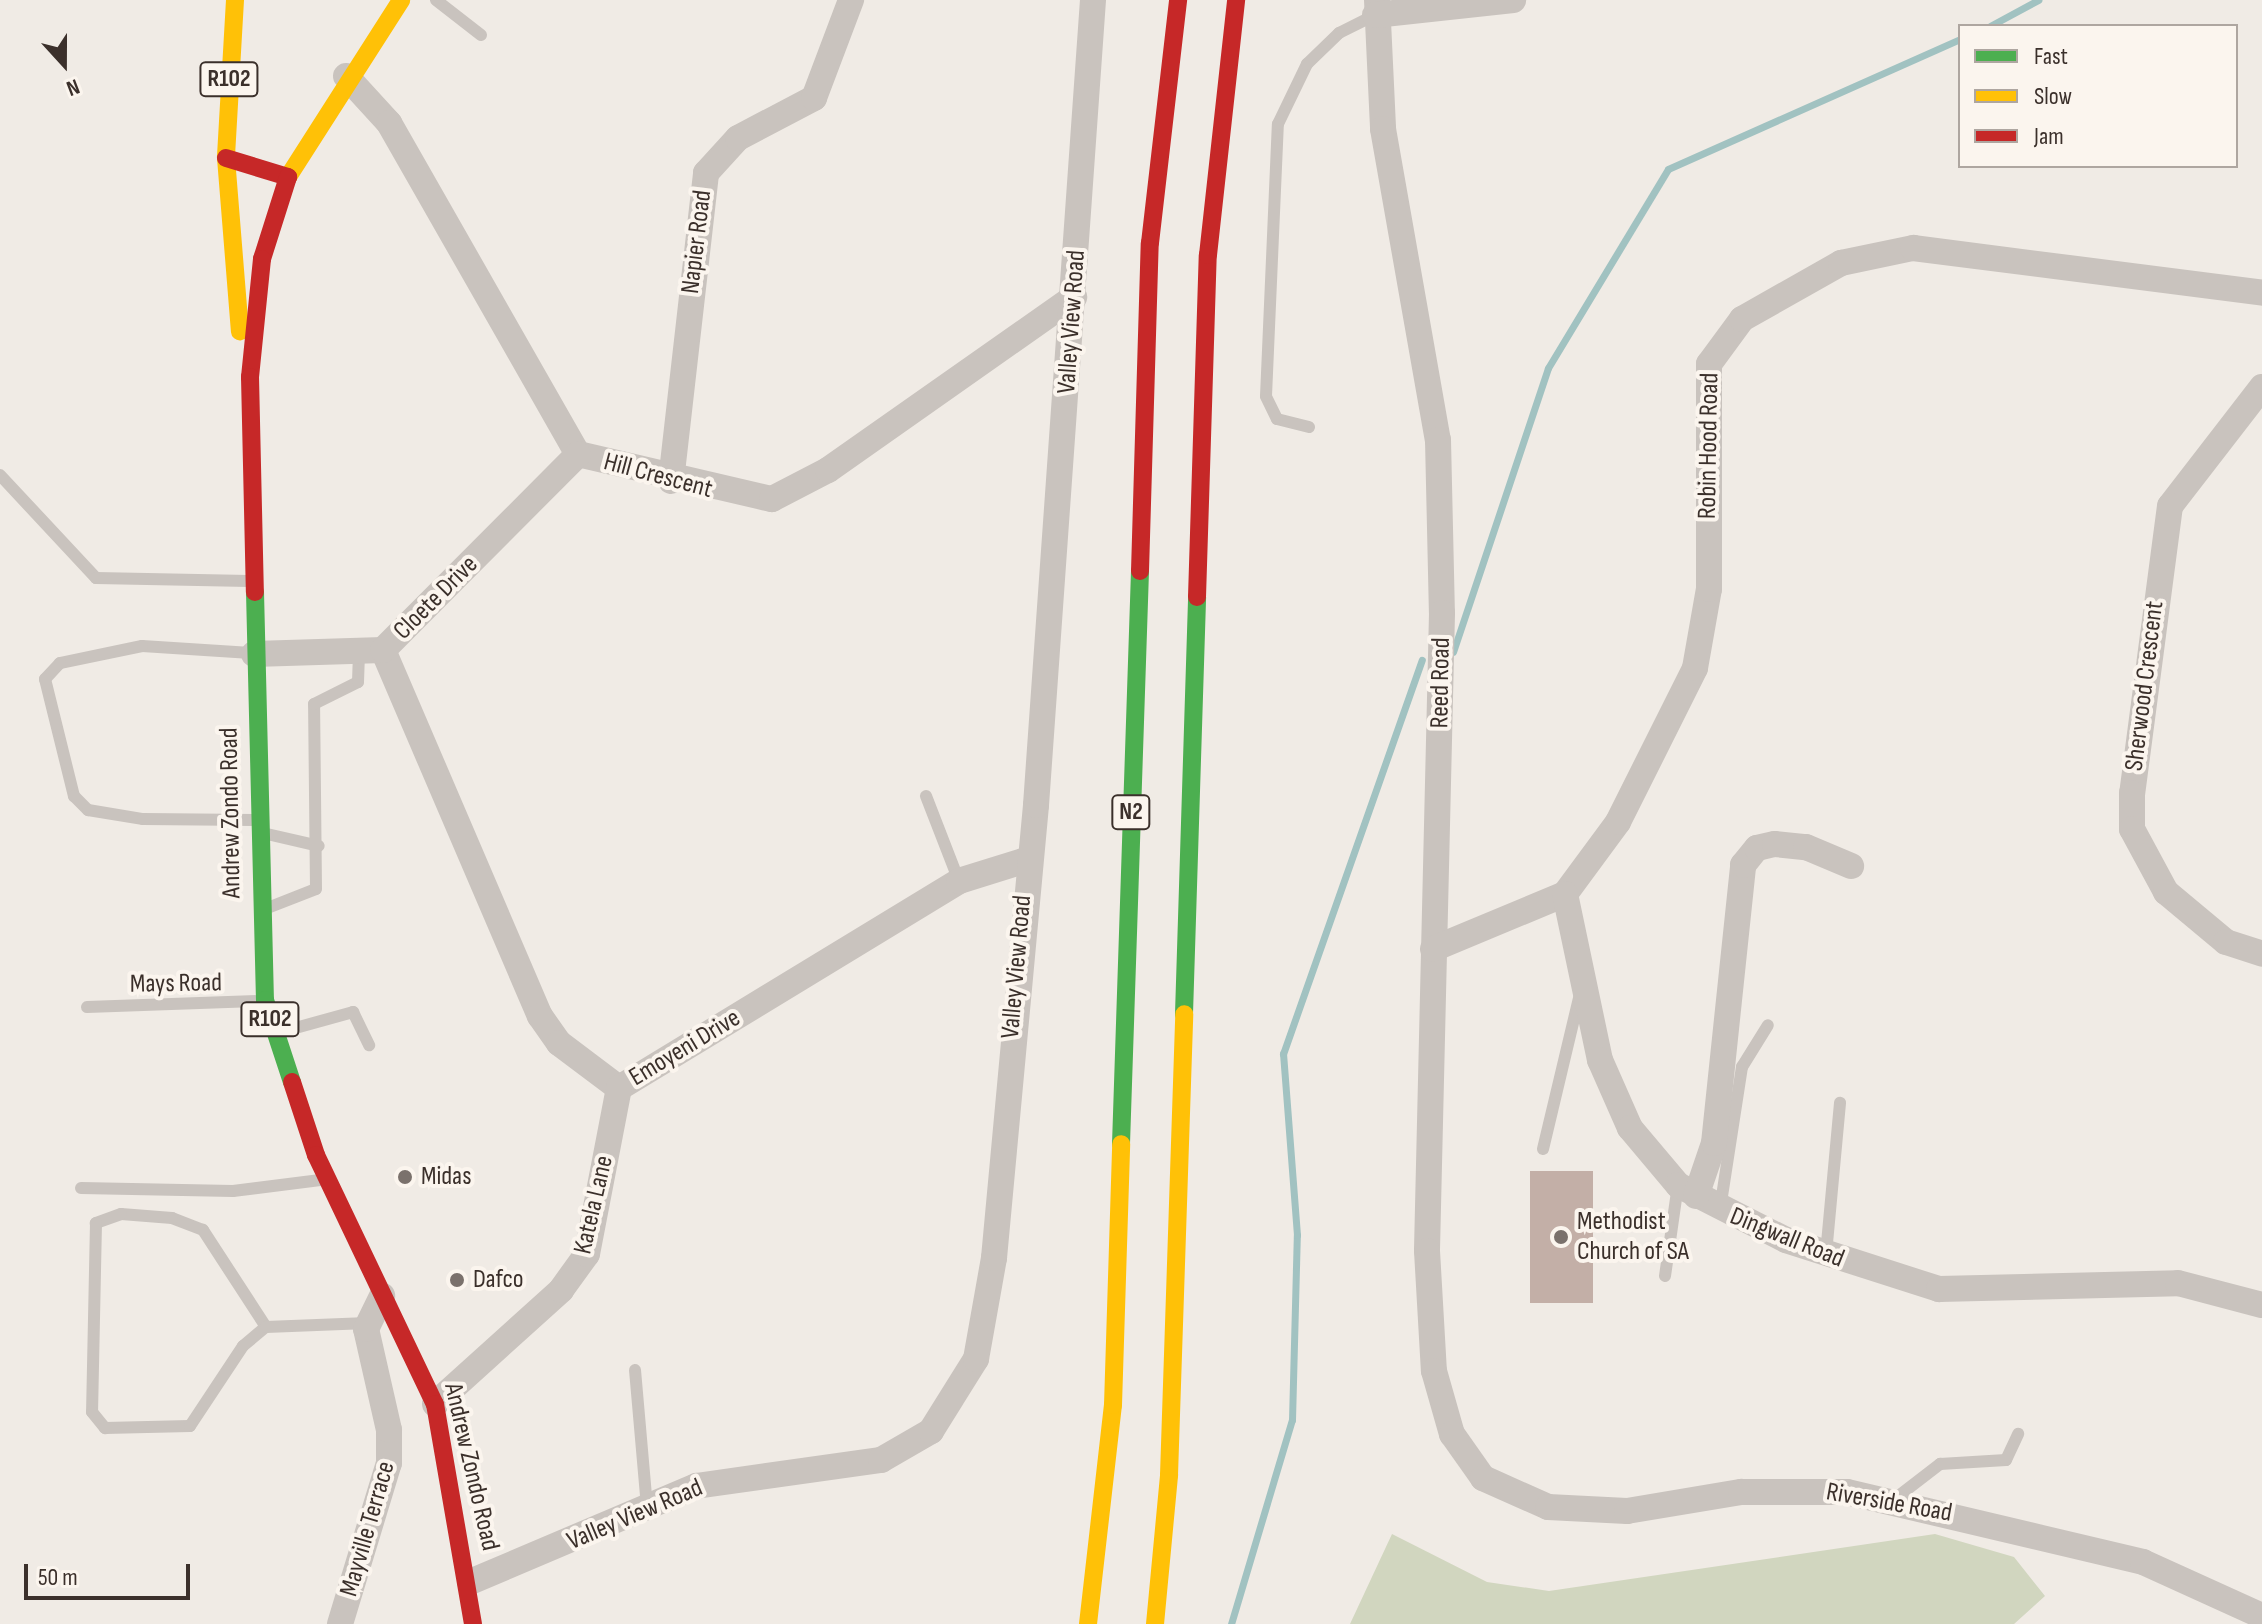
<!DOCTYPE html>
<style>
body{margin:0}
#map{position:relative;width:2262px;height:1624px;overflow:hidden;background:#f0ebe5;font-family:"Sofia Sans Condensed",sans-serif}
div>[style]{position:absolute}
.green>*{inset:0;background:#d1d6bf}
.stream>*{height:7px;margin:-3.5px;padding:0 3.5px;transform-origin:3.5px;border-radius:3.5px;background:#a1c2c1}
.building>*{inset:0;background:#c3afa7;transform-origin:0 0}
.lane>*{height:12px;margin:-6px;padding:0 6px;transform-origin:6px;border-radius:6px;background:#c9c3be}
.street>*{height:26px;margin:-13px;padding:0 13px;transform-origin:13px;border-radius:13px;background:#c9c3be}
.fast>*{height:18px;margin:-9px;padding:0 9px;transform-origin:9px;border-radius:9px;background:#4caf50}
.slow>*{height:18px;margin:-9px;padding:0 9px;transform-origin:9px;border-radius:9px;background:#ffc107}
.jam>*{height:18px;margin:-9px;padding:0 9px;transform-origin:9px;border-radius:9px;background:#c62828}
.dots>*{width:22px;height:22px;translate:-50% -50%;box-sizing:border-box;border:4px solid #fbf5ee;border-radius:50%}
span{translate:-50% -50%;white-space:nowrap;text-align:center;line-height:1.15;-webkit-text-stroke:8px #fbf5ee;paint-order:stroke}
.shield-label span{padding:2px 6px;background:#fbf5ee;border:2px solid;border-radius:6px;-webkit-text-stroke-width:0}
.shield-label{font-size:24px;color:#3b302b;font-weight:700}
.street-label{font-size:26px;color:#3b302b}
.poi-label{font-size:26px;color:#3b302b}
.left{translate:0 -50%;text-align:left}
.legend{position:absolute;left:1958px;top:24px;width:280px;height:144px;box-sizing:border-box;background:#fbf5ee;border:2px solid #aea6a0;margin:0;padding:10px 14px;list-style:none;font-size:24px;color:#3b302b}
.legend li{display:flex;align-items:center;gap:16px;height:40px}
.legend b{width:40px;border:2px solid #aea6a0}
.north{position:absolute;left:24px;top:24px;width:80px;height:80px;-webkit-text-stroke:6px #fbf5ee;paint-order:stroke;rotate:159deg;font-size:22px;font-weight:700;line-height:32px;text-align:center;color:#3b302b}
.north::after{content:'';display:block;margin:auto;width:28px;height:36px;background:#3b302b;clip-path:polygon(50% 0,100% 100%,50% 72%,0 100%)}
.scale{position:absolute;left:24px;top:1564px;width:166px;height:36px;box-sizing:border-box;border:4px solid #3b302b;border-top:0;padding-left:10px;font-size:24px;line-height:28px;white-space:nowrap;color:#3b302b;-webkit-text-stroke:6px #fbf5ee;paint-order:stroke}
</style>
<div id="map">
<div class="green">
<div style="clip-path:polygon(1392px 1534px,1487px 1582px,1549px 1591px,1935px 1534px,2014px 1557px,2045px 1596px,2014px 1624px,1350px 1624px)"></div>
</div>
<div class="stream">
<div style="left:1990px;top:26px;width:55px;rotate:-28.4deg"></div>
<div style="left:1453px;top:652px;width:299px;rotate:-71.5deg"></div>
<div style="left:1548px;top:368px;width:232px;rotate:-58.9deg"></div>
<div style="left:1668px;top:169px;width:320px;rotate:-24deg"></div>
<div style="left:1231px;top:1624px;width:213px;rotate:-73.4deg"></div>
<div style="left:1292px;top:1420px;width:185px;rotate:-88.5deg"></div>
<div style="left:1297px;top:1235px;width:182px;rotate:-94.4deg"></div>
<div style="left:1283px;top:1054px;width:418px;rotate:-70.6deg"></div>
</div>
<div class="building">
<div style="left:1530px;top:1171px;width:63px;height:132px"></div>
</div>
<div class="lane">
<div style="left:436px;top:0;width:57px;rotate:37.9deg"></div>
<div style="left:1309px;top:427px;width:33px;rotate:-166deg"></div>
<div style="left:1277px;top:419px;width:25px;rotate:-116deg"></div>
<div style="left:1266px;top:396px;width:272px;rotate:-87.5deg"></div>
<div style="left:1278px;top:124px;width:67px;rotate:-64.2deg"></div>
<div style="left:1307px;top:64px;width:45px;rotate:-44.1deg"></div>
<div style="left:1339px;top:33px;width:40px;rotate:-26.6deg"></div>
<div style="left:0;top:475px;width:141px;rotate:47deg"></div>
<div style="left:96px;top:578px;width:153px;rotate:1.1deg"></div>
<div style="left:251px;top:653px;width:109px;rotate:-176.3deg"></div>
<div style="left:142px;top:646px;width:84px;rotate:168.3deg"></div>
<div style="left:60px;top:663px;width:22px;rotate:133deg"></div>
<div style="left:45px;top:679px;width:121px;rotate:76.1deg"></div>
<div style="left:74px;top:796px;width:20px;rotate:45deg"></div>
<div style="left:88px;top:810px;width:56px;rotate:9.3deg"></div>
<div style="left:143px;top:819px;width:111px;rotate:0.5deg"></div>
<div style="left:926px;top:796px;width:91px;rotate:68.8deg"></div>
<div style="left:267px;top:834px;width:53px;rotate:13deg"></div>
<div style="left:270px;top:907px;width:49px;rotate:-21.4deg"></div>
<div style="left:316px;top:889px;width:185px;rotate:-90.6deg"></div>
<div style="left:314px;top:704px;width:49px;rotate:-26.6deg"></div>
<div style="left:358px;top:682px;width:31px;rotate:-88deg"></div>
<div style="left:87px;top:1007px;width:175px;rotate:-2deg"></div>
<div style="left:281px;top:1032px;width:75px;rotate:-15.5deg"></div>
<div style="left:353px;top:1012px;width:37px;rotate:64deg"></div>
<div style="left:1543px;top:1149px;width:159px;rotate:-76.6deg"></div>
<div style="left:81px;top:1188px;width:152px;rotate:1.1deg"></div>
<div style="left:233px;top:1191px;width:88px;rotate:-7.2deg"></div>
<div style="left:1720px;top:1209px;width:144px;rotate:-81.2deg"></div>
<div style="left:1742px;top:1067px;width:49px;rotate:-58.2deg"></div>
<div style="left:1826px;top:1254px;width:152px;rotate:-84.7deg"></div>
<div style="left:1665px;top:1276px;width:92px;rotate:-81.9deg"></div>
<div style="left:266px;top:1327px;width:116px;rotate:-123deg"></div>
<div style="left:203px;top:1230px;width:33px;rotate:-159deg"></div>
<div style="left:172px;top:1218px;width:51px;rotate:-175.5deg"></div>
<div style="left:121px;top:1214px;width:27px;rotate:160deg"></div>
<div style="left:96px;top:1223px;width:189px;rotate:91.2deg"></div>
<div style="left:92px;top:1412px;width:21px;rotate:51deg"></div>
<div style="left:105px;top:1428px;width:85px;rotate:-1.3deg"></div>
<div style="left:190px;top:1426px;width:96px;rotate:-56.5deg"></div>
<div style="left:243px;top:1346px;width:30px;rotate:-40deg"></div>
<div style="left:266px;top:1327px;width:102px;rotate:-2.2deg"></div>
<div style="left:635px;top:1370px;width:137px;rotate:85deg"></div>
<div style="left:1892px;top:1501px;width:61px;rotate:-37.6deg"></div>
<div style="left:1940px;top:1464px;width:66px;rotate:-3.5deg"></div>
<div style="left:2006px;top:1460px;width:29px;rotate:-65deg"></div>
</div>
<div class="street">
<div style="left:1377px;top:0;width:129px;rotate:87.3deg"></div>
<div style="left:1383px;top:129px;width:316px;rotate:80deg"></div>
<div style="left:1438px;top:440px;width:173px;rotate:88.7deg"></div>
<div style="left:1442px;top:613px;width:638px;rotate:91.35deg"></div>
<div style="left:1427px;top:1251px;width:120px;rotate:86.7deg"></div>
<div style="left:1434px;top:1371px;width:66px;rotate:74.1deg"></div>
<div style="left:1452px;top:1434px;width:54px;rotate:54.8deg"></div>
<div style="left:1483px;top:1478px;width:71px;rotate:24deg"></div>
<div style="left:1548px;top:1507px;width:79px;rotate:2.9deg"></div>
<div style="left:1627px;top:1511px;width:116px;rotate:-9.5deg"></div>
<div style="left:1741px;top:1492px;width:106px"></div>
<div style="left:1847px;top:1492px;width:304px;rotate:13.3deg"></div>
<div style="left:2143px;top:1562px;width:131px;rotate:24.4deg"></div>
<div style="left:1375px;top:15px;width:139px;rotate:-6.2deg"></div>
<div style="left:346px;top:76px;width:64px;rotate:47.5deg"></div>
<div style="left:389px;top:123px;width:381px;rotate:60.3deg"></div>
<div style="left:578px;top:454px;width:199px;rotate:13.1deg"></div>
<div style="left:772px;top:499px;width:63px;rotate:-27.4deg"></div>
<div style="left:828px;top:470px;width:301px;rotate:-35.1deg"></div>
<div style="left:2262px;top:387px;width:150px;rotate:127.7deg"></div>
<div style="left:2170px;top:506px;width:290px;rotate:97.5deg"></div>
<div style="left:2132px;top:793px;width:36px;rotate:90deg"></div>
<div style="left:2132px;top:829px;width:72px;rotate:61.6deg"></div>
<div style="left:2166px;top:892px;width:78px;rotate:39.8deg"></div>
<div style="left:2226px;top:942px;width:38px;rotate:18deg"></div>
<div style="left:671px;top:481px;width:310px;rotate:-83.5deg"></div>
<div style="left:706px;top:173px;width:47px;rotate:-47.6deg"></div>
<div style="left:738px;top:138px;width:86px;rotate:-27.8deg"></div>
<div style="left:814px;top:98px;width:105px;rotate:-69.3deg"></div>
<div style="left:383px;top:650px;width:398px;rotate:66.8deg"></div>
<div style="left:540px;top:1016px;width:33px;rotate:55deg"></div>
<div style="left:559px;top:1043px;width:75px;rotate:36.9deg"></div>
<div style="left:254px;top:654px;width:129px;rotate:-1.8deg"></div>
<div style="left:383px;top:650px;width:276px;rotate:-45.1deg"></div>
<div style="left:1565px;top:894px;width:89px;rotate:-53.6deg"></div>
<div style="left:1618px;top:822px;width:172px;rotate:-63.4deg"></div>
<div style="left:1695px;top:668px;width:80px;rotate:-80deg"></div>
<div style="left:1709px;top:589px;width:225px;rotate:-90deg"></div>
<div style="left:1709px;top:364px;width:56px;rotate:-53.7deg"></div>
<div style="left:1742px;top:319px;width:114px;rotate:-29.5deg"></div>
<div style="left:1841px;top:263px;width:74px;rotate:-11.8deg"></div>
<div style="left:1913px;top:248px;width:352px;rotate:7.3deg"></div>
<div style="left:1433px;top:949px;width:143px;rotate:-22.6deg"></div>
<div style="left:1565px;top:894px;width:170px;rotate:78.1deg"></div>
<div style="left:1600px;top:1060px;width:74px;rotate:66.2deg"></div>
<div style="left:1630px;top:1128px;width:75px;rotate:49.9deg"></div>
<div style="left:1678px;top:1185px;width:121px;rotate:27deg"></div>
<div style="left:1786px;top:1240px;width:161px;rotate:17.8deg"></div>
<div style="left:1939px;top:1289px;width:239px;rotate:-1.4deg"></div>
<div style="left:2178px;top:1283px;width:87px;rotate:14.7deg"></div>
<div style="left:619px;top:1088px;width:398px;rotate:-31.3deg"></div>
<div style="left:959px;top:881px;width:70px;rotate:-17.4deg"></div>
<div style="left:1696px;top:1196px;width:56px;rotate:-71.2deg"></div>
<div style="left:1714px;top:1143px;width:280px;rotate:-84deg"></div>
<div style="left:1743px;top:865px;width:22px;rotate:-51deg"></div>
<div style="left:1757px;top:848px;width:18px;rotate:-13deg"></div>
<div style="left:1775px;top:844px;width:31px;rotate:6deg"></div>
<div style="left:1806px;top:847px;width:49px;rotate:22.9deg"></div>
<div style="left:435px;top:1404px;width:170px;rotate:-42.1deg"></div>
<div style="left:561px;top:1290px;width:44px;rotate:-54.2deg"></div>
<div style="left:587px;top:1254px;width:169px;rotate:-79.1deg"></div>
<div style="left:470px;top:1582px;width:246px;rotate:-23deg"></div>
<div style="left:696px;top:1486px;width:187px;rotate:-8deg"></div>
<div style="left:881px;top:1460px;width:58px;rotate:-30.1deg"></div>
<div style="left:931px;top:1431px;width:85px;rotate:-58deg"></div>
<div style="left:976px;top:1359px;width:103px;rotate:-79.9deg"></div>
<div style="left:994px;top:1258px;width:455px;rotate:-84.7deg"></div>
<div style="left:1036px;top:805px;width:807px;rotate:-85.95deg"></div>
<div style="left:340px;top:1624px;width:168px;rotate:-73.1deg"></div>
<div style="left:389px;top:1463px;width:33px;rotate:-90deg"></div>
<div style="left:389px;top:1430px;width:104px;rotate:-102.8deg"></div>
<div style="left:366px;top:1329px;width:37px;rotate:-64deg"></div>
</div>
<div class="fast">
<div style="left:255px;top:592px;width:408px;rotate:88.6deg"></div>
<div style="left:265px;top:1000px;width:86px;rotate:71.8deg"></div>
<div style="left:1184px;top:1014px;width:417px;rotate:-88.2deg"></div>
<div style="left:1121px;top:1144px;width:573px;rotate:-88.1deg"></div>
</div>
<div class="slow">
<div style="left:235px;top:0;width:158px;rotate:93.3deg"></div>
<div style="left:226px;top:158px;width:174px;rotate:85.4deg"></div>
<div style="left:288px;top:177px;width:210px;rotate:-57.4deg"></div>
<div style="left:1088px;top:1624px;width:220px;rotate:-83.5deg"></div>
<div style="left:1113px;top:1405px;width:261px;rotate:-88.2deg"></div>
<div style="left:1155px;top:1624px;width:150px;rotate:-84.6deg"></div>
<div style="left:1169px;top:1475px;width:461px;rotate:-88.1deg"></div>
</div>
<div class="jam">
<div style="left:226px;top:158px;width:65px;rotate:17deg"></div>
<div style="left:288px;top:177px;width:86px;rotate:107.6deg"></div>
<div style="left:262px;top:259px;width:119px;rotate:95.8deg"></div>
<div style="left:250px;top:377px;width:215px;rotate:88.7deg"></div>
<div style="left:1140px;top:571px;width:328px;rotate:-88.3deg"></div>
<div style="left:1150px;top:243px;width:245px;rotate:-83.4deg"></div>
<div style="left:1197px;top:597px;width:342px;rotate:-88.2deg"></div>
<div style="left:1208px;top:255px;width:257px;rotate:-83.7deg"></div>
<div style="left:292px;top:1082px;width:77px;rotate:71.8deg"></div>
<div style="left:316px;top:1155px;width:276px;rotate:64.5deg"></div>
<div style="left:435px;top:1404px;width:223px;rotate:80.2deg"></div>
</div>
<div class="dots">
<div style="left:405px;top:1177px;background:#7a716c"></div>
<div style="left:1561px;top:1237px;background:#7a716c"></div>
<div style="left:457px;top:1280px;background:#7a716c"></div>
</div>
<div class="shield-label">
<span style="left:229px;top:79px">R102</span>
<span style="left:1131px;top:812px">N2</span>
<span style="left:270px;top:1019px">R102</span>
</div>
<div class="street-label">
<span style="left:697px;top:242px;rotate:-83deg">Napier Road</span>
<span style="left:1072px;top:322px;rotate:-86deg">Valley View Road</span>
<span style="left:1709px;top:446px;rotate:-89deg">Robin Hood Road</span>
<span style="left:658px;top:476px;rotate:15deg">Hill Crescent</span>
<span style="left:436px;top:598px;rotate:-45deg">Cloete Drive</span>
<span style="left:1441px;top:683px;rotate:-89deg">Reed Road</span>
<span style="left:2145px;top:686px;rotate:-83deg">Sherwood Crescent</span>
<span style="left:231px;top:813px;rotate:-91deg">Andrew Zondo Road</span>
<span style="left:1017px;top:967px;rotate:-85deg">Valley View Road</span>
<span style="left:176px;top:984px;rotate:-1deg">Mays Road</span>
<span style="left:685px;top:1048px;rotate:-31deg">Emoyeni Drive</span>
<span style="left:594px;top:1205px;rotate:-77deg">Katela Lane</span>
<span style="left:1787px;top:1238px;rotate:22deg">Dingwall Road</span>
<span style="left:471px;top:1467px;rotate:77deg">Andrew Zondo Road</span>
<span style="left:1889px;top:1503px;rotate:10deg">Riverside Road</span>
<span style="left:635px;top:1515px;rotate:-23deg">Valley View Road</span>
<span style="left:368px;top:1529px;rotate:-74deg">Mayville Terrace</span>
</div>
<div class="poi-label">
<span class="left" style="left:421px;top:1177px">Midas</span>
<span class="left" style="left:1577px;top:1237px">Methodist<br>Church of SA</span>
<span class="left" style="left:473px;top:1280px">Dafco</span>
</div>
<ul class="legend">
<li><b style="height:10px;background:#4caf50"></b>Fast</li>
<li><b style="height:10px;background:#ffc107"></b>Slow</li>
<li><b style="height:10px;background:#c62828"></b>Jam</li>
</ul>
<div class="north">N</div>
<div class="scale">50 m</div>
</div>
